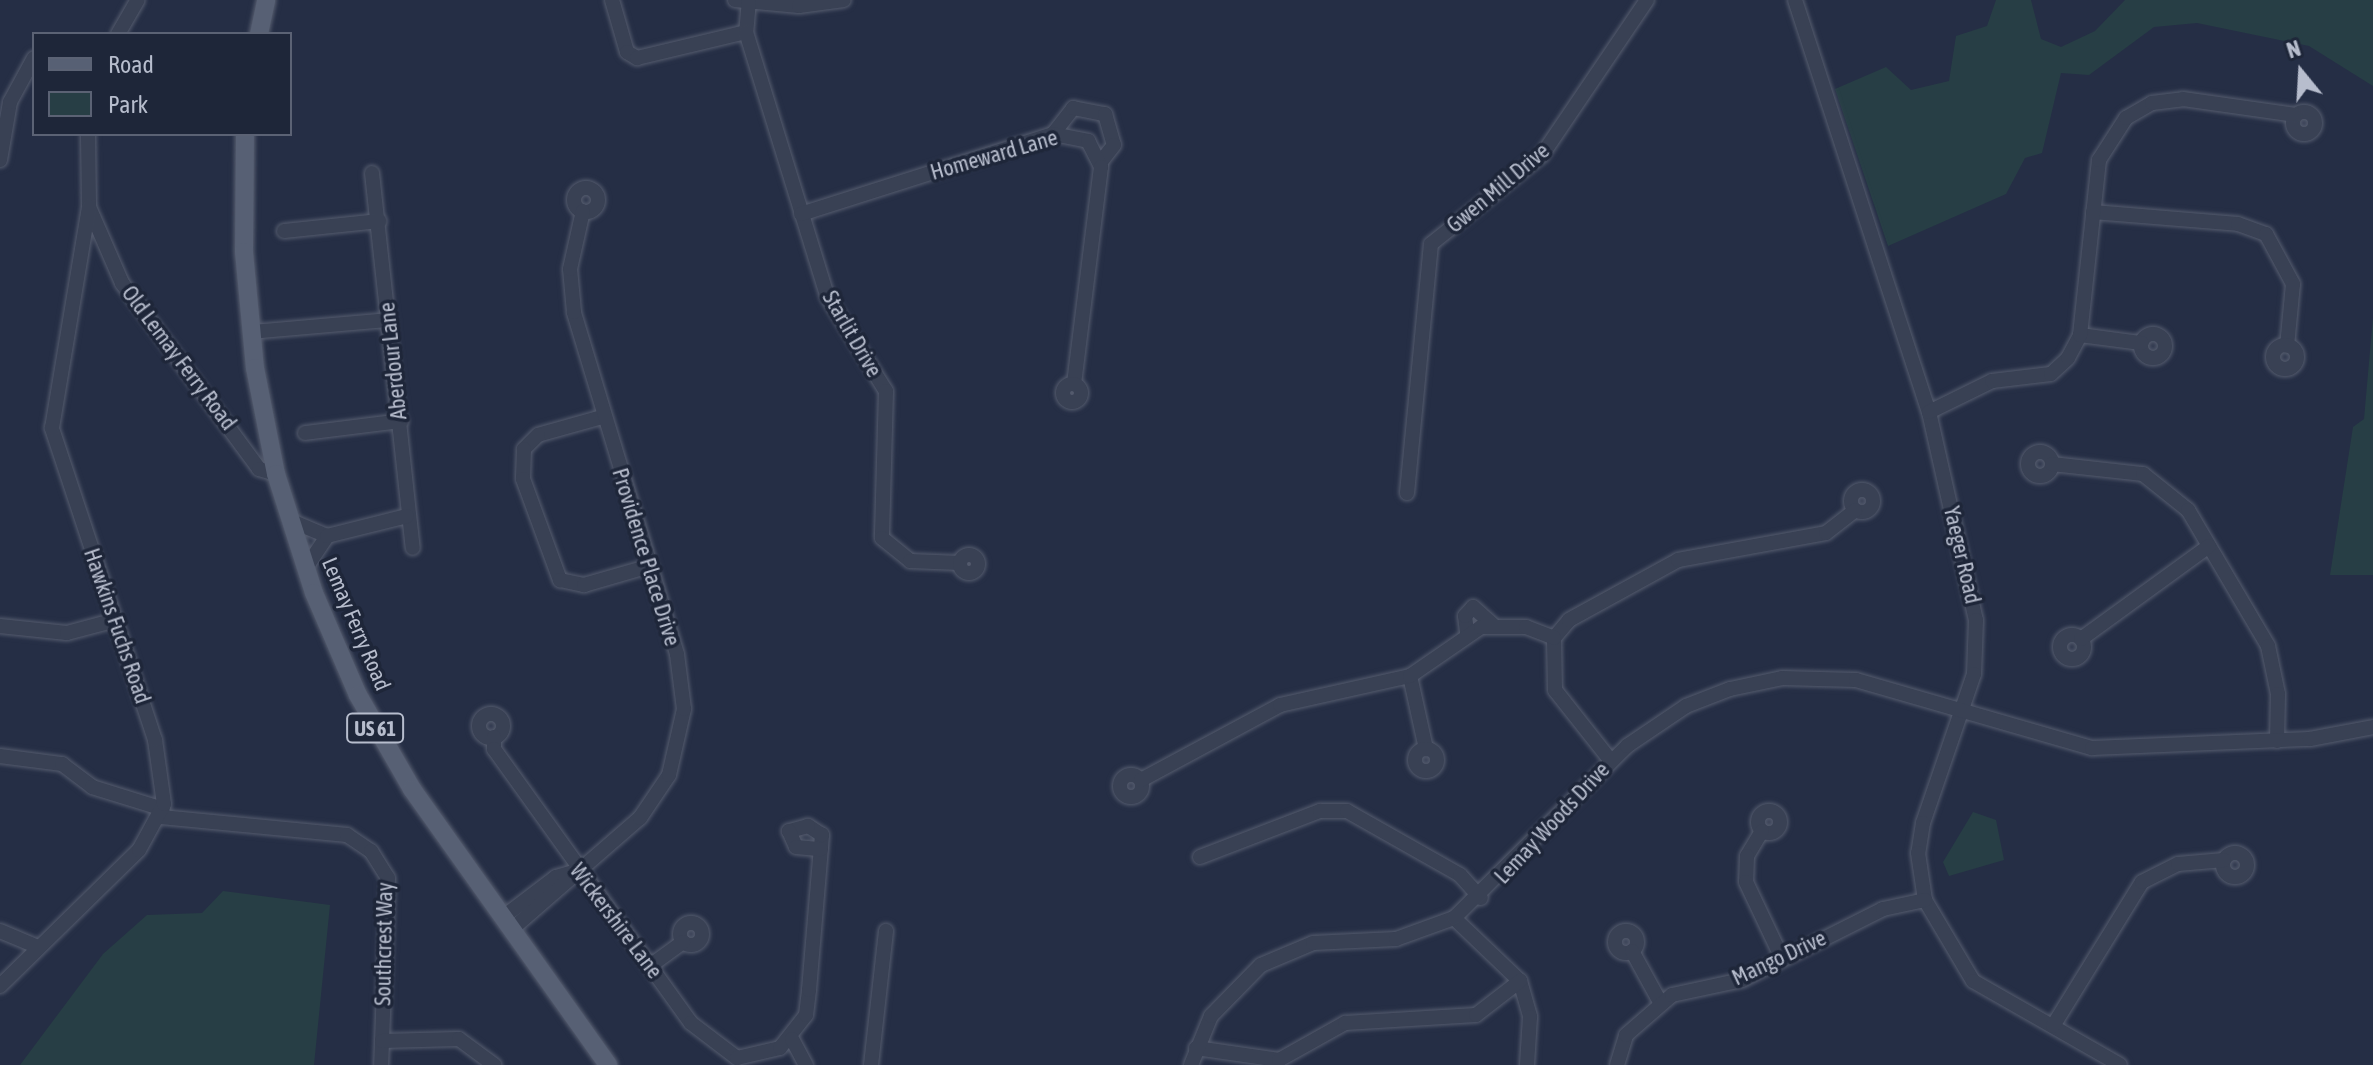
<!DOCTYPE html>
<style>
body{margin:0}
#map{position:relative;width:2373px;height:1065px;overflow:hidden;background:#252e45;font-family:"Asap Condensed",sans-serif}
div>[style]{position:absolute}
.green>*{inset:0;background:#273e45}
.roads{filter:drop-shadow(0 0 2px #555c6e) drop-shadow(0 0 2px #555c6e)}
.minor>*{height:14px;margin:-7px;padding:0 7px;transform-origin:7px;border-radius:7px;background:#394154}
.minor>.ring{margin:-7px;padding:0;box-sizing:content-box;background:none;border:14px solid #394154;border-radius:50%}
.major>*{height:18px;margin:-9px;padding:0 9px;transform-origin:9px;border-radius:9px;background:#576074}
span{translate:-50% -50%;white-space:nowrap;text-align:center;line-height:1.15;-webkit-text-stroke:7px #1e2639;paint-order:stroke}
.shield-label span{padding:2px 6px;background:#1e2639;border:2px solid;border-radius:6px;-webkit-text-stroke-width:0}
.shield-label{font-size:20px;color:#b7bdcd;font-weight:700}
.street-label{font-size:22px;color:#b7bdcd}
.legend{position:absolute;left:32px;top:32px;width:260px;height:104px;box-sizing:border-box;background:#1e2639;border:2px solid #5b6274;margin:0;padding:10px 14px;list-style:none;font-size:24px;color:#b7bdcd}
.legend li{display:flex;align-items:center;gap:16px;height:40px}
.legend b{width:40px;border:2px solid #5b6274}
.north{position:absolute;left:2261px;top:32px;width:80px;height:80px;-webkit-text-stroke:6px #1e2639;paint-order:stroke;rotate:342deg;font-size:22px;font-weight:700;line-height:32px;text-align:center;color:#b7bdcd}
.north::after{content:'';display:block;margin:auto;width:28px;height:36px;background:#b7bdcd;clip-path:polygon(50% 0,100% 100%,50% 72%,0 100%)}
</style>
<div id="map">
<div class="green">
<div style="clip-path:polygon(1996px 0,2031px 0,2041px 39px,2061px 47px,2095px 31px,2125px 0,2373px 0,2373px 86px,2309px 46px,2197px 23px,2154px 27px,2089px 75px,2061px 73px,2042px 153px,2025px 158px,2006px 194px,1888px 246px,1835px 89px,1886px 67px,1911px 90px,1949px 81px,1956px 36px,1987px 26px)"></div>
<div style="clip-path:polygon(2373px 317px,2373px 575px,2330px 575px,2353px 427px,2364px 419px)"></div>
<div style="clip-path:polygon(1973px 812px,1996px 820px,2004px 860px,1949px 876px,1943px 862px)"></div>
<div style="clip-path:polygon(223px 891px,330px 905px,314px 1065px,20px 1065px,103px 954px,147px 915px,202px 913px)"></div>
</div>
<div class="roads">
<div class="minor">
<div style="left:612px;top:0;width:54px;rotate:73.9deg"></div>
<div style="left:627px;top:52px;width:12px;rotate:31deg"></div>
<div style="left:637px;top:58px;width:112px;rotate:-13.4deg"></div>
<div style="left:735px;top:0;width:64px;rotate:5.4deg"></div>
<div style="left:799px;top:6px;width:45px;rotate:-7.6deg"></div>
<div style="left:749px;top:0;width:32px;rotate:95deg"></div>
<div style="left:746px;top:32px;width:276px;rotate:72.9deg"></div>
<div style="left:827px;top:296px;width:112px;rotate:58.2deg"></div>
<div style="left:886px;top:391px;width:147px;rotate:91.6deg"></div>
<div style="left:882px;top:538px;width:36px;rotate:39deg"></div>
<div style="left:910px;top:561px;width:50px;rotate:2.3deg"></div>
<div style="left:1795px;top:0;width:433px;rotate:72deg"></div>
<div style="left:1929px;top:412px;width:213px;rotate:77.3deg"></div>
<div style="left:1976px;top:620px;width:54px;rotate:92.1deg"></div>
<div style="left:1974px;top:674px;width:157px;rotate:108.9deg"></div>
<div style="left:1923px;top:823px;width:30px;rotate:99deg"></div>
<div style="left:1918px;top:853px;width:48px;rotate:81.5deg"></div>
<div style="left:1925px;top:900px;width:94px;rotate:59.3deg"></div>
<div style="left:1973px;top:981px;width:169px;rotate:29.7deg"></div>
<div style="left:118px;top:34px;width:39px;rotate:-60deg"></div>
<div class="ring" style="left:2293px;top:112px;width:8px;height:8px"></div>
<div style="left:88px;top:134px;width:73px;rotate:89.2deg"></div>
<div style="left:89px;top:207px;width:83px;rotate:66.5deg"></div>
<div style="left:122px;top:283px;width:231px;rotate:53.6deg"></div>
<div style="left:259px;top:469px;width:18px;rotate:16deg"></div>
<div style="left:1053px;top:134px;width:33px;rotate:-52deg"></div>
<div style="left:1073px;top:108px;width:33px;rotate:11deg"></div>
<div style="left:1105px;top:114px;width:32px;rotate:74deg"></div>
<div style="left:1114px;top:145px;width:23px;rotate:128deg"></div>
<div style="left:0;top:160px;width:59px;rotate:-80.2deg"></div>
<div style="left:10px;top:102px;width:50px;rotate:-61.4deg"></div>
<div style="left:372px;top:173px;width:377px;rotate:83.8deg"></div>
<div class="ring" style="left:574px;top:188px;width:10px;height:10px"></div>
<div style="left:2093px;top:212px;width:145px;rotate:4.7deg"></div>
<div style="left:2238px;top:224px;width:30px;rotate:20deg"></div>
<div style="left:2266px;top:234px;width:57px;rotate:61.6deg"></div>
<div style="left:2293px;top:284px;width:62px;rotate:95.5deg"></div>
<div style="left:801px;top:214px;width:264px;rotate:-17.6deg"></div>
<div style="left:1053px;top:134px;width:36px;rotate:11deg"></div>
<div style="left:1088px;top:141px;width:29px;rotate:63deg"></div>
<div style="left:1101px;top:167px;width:219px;rotate:97.1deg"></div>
<div style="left:284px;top:231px;width:96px;rotate:-6deg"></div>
<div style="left:251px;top:332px;width:138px;rotate:-5deg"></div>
<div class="ring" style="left:2141px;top:334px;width:10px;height:10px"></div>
<div style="left:2080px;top:335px;width:62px;rotate:7.5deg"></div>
<div class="ring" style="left:2273px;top:345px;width:10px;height:10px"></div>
<div class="ring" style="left:1063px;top:384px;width:4px;height:4px"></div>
<div style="left:1929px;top:412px;width:70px;rotate:-26.2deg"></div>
<div style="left:1992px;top:381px;width:59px;rotate:-6.8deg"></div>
<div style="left:2051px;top:374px;width:23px;rotate:-43deg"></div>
<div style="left:2068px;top:358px;width:26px;rotate:-62deg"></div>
<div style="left:2080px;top:335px;width:176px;rotate:-83.8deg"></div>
<div style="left:2099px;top:160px;width:50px;rotate:-57.3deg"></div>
<div style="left:2126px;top:118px;width:30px;rotate:-30deg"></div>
<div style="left:2152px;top:103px;width:31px;rotate:-7deg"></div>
<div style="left:2183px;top:99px;width:114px;rotate:8.1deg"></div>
<div style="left:602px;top:417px;width:66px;rotate:164.3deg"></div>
<div style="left:538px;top:435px;width:20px;rotate:135deg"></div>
<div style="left:524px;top:449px;width:30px;rotate:92deg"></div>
<div style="left:523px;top:479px;width:108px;rotate:69.9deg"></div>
<div style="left:560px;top:580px;width:25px;rotate:12deg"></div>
<div style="left:584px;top:585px;width:69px;rotate:-16.1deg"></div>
<div style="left:305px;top:433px;width:97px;rotate:-7.1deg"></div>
<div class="ring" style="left:2028px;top:452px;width:10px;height:10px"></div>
<div style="left:2052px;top:464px;width:92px;rotate:6.3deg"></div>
<div style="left:2143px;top:474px;width:58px;rotate:38.7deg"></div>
<div style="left:2188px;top:510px;width:158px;rotate:59.5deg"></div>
<div style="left:2268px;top:646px;width:49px;rotate:78.2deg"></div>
<div style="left:2278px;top:694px;width:47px;rotate:91.2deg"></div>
<div class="ring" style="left:1851px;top:490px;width:8px;height:8px"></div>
<div style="left:1407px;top:493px;width:250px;rotate:-84.5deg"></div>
<div style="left:1431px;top:244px;width:142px;rotate:-38.7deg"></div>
<div style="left:1542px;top:155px;width:187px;rotate:-55.9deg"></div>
<div style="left:289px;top:520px;width:41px;rotate:22.8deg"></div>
<div class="ring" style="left:960px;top:555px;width:4px;height:4px"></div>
<div style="left:305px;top:569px;width:40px;rotate:-56deg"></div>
<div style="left:327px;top:536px;width:82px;rotate:-14deg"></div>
<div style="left:0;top:626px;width:67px;rotate:6deg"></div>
<div style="left:67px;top:633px;width:51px;rotate:-14.9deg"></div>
<div style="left:1467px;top:632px;width:16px;rotate:-97deg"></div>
<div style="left:1465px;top:616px;width:12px;rotate:-48deg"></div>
<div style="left:1473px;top:607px;width:27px;rotate:42deg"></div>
<div class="ring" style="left:2060px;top:635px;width:10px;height:10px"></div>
<div style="left:2081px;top:639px;width:158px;rotate:-36deg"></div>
<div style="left:1410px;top:676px;width:75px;rotate:77.6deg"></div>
<div class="ring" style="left:479px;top:714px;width:10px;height:10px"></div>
<div style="left:494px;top:737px;width:12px;rotate:90deg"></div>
<div style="left:494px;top:749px;width:337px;rotate:54.3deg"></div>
<div style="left:691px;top:1023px;width:58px;rotate:37.3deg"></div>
<div style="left:737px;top:1058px;width:44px;rotate:-13.1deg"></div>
<div style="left:780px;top:1048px;width:42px;rotate:-51.8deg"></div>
<div style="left:806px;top:1015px;width:25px;rotate:-83deg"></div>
<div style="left:809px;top:990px;width:156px;rotate:-85.2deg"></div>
<div style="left:822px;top:835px;width:17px;rotate:-147deg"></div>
<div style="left:808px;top:826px;width:20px;rotate:165deg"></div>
<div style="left:789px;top:831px;width:17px;rotate:66deg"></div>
<div style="left:796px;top:847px;width:25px;rotate:5deg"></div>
<div class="ring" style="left:1415px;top:749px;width:8px;height:8px"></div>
<div style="left:0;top:756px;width:63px;rotate:7.4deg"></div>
<div style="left:62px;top:764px;width:38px;rotate:37deg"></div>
<div style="left:92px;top:787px;width:74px;rotate:17.2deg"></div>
<div style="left:1611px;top:761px;width:90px;rotate:-128.3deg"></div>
<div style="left:1555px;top:690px;width:52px;rotate:-91.1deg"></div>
<div style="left:1554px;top:638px;width:23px;rotate:-50deg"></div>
<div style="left:1569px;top:620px;width:124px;rotate:-28.8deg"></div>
<div style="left:1678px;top:560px;width:150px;rotate:-10.3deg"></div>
<div style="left:1826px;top:533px;width:37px;rotate:-38deg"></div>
<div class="ring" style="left:1120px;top:775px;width:8px;height:8px"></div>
<div style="left:1141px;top:780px;width:158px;rotate:-28.3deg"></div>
<div style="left:1280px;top:705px;width:133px;rotate:-12.6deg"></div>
<div style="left:1410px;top:676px;width:86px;rotate:-34.6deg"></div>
<div style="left:1481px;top:627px;width:45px"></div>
<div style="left:1526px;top:627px;width:30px;rotate:21deg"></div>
<div class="ring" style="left:1758px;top:811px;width:8px;height:8px"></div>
<div style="left:161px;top:817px;width:187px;rotate:5.5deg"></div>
<div style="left:347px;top:835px;width:29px;rotate:34deg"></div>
<div style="left:371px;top:851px;width:32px;rotate:58deg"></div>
<div style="left:388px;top:878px;width:187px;rotate:92.1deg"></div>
<div style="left:1762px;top:831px;width:29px;rotate:121deg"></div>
<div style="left:1747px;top:856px;width:26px;rotate:92deg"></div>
<div style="left:1746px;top:882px;width:84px;rotate:64.7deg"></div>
<div class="ring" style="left:2223px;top:853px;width:10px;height:10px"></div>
<div style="left:1200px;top:857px;width:129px;rotate:-21deg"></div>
<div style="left:1320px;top:811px;width:27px"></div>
<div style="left:1347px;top:811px;width:130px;rotate:29.5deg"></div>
<div style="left:1460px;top:875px;width:31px;rotate:48deg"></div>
<div style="left:502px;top:918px;width:68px;rotate:-37.2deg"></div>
<div style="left:556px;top:877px;width:22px;rotate:-16deg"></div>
<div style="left:1454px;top:918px;width:91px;rotate:43.7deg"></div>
<div style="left:1520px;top:981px;width:37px;rotate:74deg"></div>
<div style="left:1530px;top:1017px;width:48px;rotate:93.6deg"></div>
<div class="ring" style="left:680px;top:923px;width:8px;height:8px"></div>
<div style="left:511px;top:930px;width:171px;rotate:-41deg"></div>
<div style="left:640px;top:818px;width:52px;rotate:-56deg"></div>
<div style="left:669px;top:775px;width:68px;rotate:-77.2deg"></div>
<div style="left:684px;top:709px;width:55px;rotate:-97.3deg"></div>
<div style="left:677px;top:654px;width:357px;rotate:-106.8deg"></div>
<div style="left:574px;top:312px;width:43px;rotate:-95.3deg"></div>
<div style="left:570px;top:269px;width:59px;rotate:-77.4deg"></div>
<div class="ring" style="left:1615px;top:931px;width:8px;height:8px"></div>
<div style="left:0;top:931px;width:41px;rotate:22.8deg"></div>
<div style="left:1632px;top:951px;width:58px;rotate:61.2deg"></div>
<div style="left:650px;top:966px;width:41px;rotate:-36deg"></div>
<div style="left:0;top:986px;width:194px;rotate:-44.4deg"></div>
<div style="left:139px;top:850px;width:52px;rotate:-61.5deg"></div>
<div style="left:164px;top:804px;width:65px;rotate:-98deg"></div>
<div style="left:155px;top:740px;width:329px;rotate:-108.3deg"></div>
<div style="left:52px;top:428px;width:224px;rotate:-80.5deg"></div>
<div style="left:2053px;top:1026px;width:169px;rotate:-58.3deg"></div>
<div style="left:2142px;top:882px;width:40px;rotate:-26.6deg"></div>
<div style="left:2178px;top:864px;width:46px;rotate:-5deg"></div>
<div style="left:792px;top:1039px;width:30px;rotate:62deg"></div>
<div style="left:382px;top:1041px;width:77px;rotate:-1.5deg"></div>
<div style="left:459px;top:1039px;width:44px;rotate:36.6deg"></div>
<div style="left:1196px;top:1048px;width:84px;rotate:8.2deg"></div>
<div style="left:1279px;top:1060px;width:76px;rotate:-29.3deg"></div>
<div style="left:1345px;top:1023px;width:131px;rotate:-3.5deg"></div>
<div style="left:1476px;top:1015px;width:56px;rotate:-37.7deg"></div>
<div style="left:871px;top:1065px;width:135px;rotate:-83.6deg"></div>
<div style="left:1191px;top:1065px;width:53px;rotate:-67.8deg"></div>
<div style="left:1211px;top:1016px;width:71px;rotate:-45.6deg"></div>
<div style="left:1261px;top:965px;width:56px;rotate:-22.9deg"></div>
<div style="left:1313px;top:943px;width:83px;rotate:-2.8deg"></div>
<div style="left:1396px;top:939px;width:62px;rotate:-19.9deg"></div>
<div style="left:1454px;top:918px;width:244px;rotate:-44.8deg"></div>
<div style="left:1627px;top:746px;width:71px;rotate:-34.1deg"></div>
<div style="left:1686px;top:706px;width:47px;rotate:-21.1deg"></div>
<div style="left:1730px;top:689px;width:53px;rotate:-11.9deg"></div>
<div style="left:1782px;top:678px;width:74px;rotate:1.5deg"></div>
<div style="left:1856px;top:680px;width:246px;rotate:16.1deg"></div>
<div style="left:2092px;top:748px;width:218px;rotate:-2.4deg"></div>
<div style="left:2310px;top:739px;width:64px;rotate:-10.8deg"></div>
<div style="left:1617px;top:1065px;width:31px;rotate:-73deg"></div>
<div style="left:1626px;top:1035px;width:61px;rotate:-41deg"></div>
<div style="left:1672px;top:995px;width:72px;rotate:-12.1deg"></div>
<div style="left:1742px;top:980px;width:158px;rotate:-26.7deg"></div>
<div style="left:1883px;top:909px;width:43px;rotate:-12.1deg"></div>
</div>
<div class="major">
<div style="left:259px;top:34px;width:35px;rotate:-78deg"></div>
<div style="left:245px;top:134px;width:118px;rotate:90.5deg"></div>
<div style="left:244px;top:252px;width:117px;rotate:84.6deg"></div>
<div style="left:255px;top:368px;width:108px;rotate:78.8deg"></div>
<div style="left:276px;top:474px;width:125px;rotate:72.3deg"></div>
<div style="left:314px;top:593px;width:111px;rotate:66.7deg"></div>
<div style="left:358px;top:695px;width:108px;rotate:60.1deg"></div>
<div style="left:412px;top:789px;width:339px;rotate:54.6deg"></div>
</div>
</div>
<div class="shield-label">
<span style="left:375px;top:728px">US 61</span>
</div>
<div class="street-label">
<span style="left:994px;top:155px;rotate:-16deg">Homeward Lane</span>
<span style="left:1498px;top:188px;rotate:-40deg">Gwen Mill Drive</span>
<span style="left:852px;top:334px;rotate:60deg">Starlit Drive</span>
<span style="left:179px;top:358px;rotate:53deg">Old Lemay Ferry Road</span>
<span style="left:393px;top:361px;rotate:-96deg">Aberdour Lane</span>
<span style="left:1962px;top:555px;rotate:77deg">Yaeger Road</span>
<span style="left:646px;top:557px;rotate:73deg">Providence Place Drive</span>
<span style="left:356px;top:624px;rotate:67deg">Lemay Ferry Road</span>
<span style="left:117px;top:626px;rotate:71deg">Hawkins Fuchs Road</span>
<span style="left:1552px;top:823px;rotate:-47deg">Lemay Woods Drive</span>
<span style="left:616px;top:921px;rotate:53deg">Wickershire Lane</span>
<span style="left:384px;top:944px;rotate:-89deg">Southcrest Way</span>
<span style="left:1779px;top:958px;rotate:-25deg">Mango Drive</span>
</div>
<ul class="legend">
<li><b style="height:10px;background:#576074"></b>Road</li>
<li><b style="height:22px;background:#273e45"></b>Park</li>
</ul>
<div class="north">N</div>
</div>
